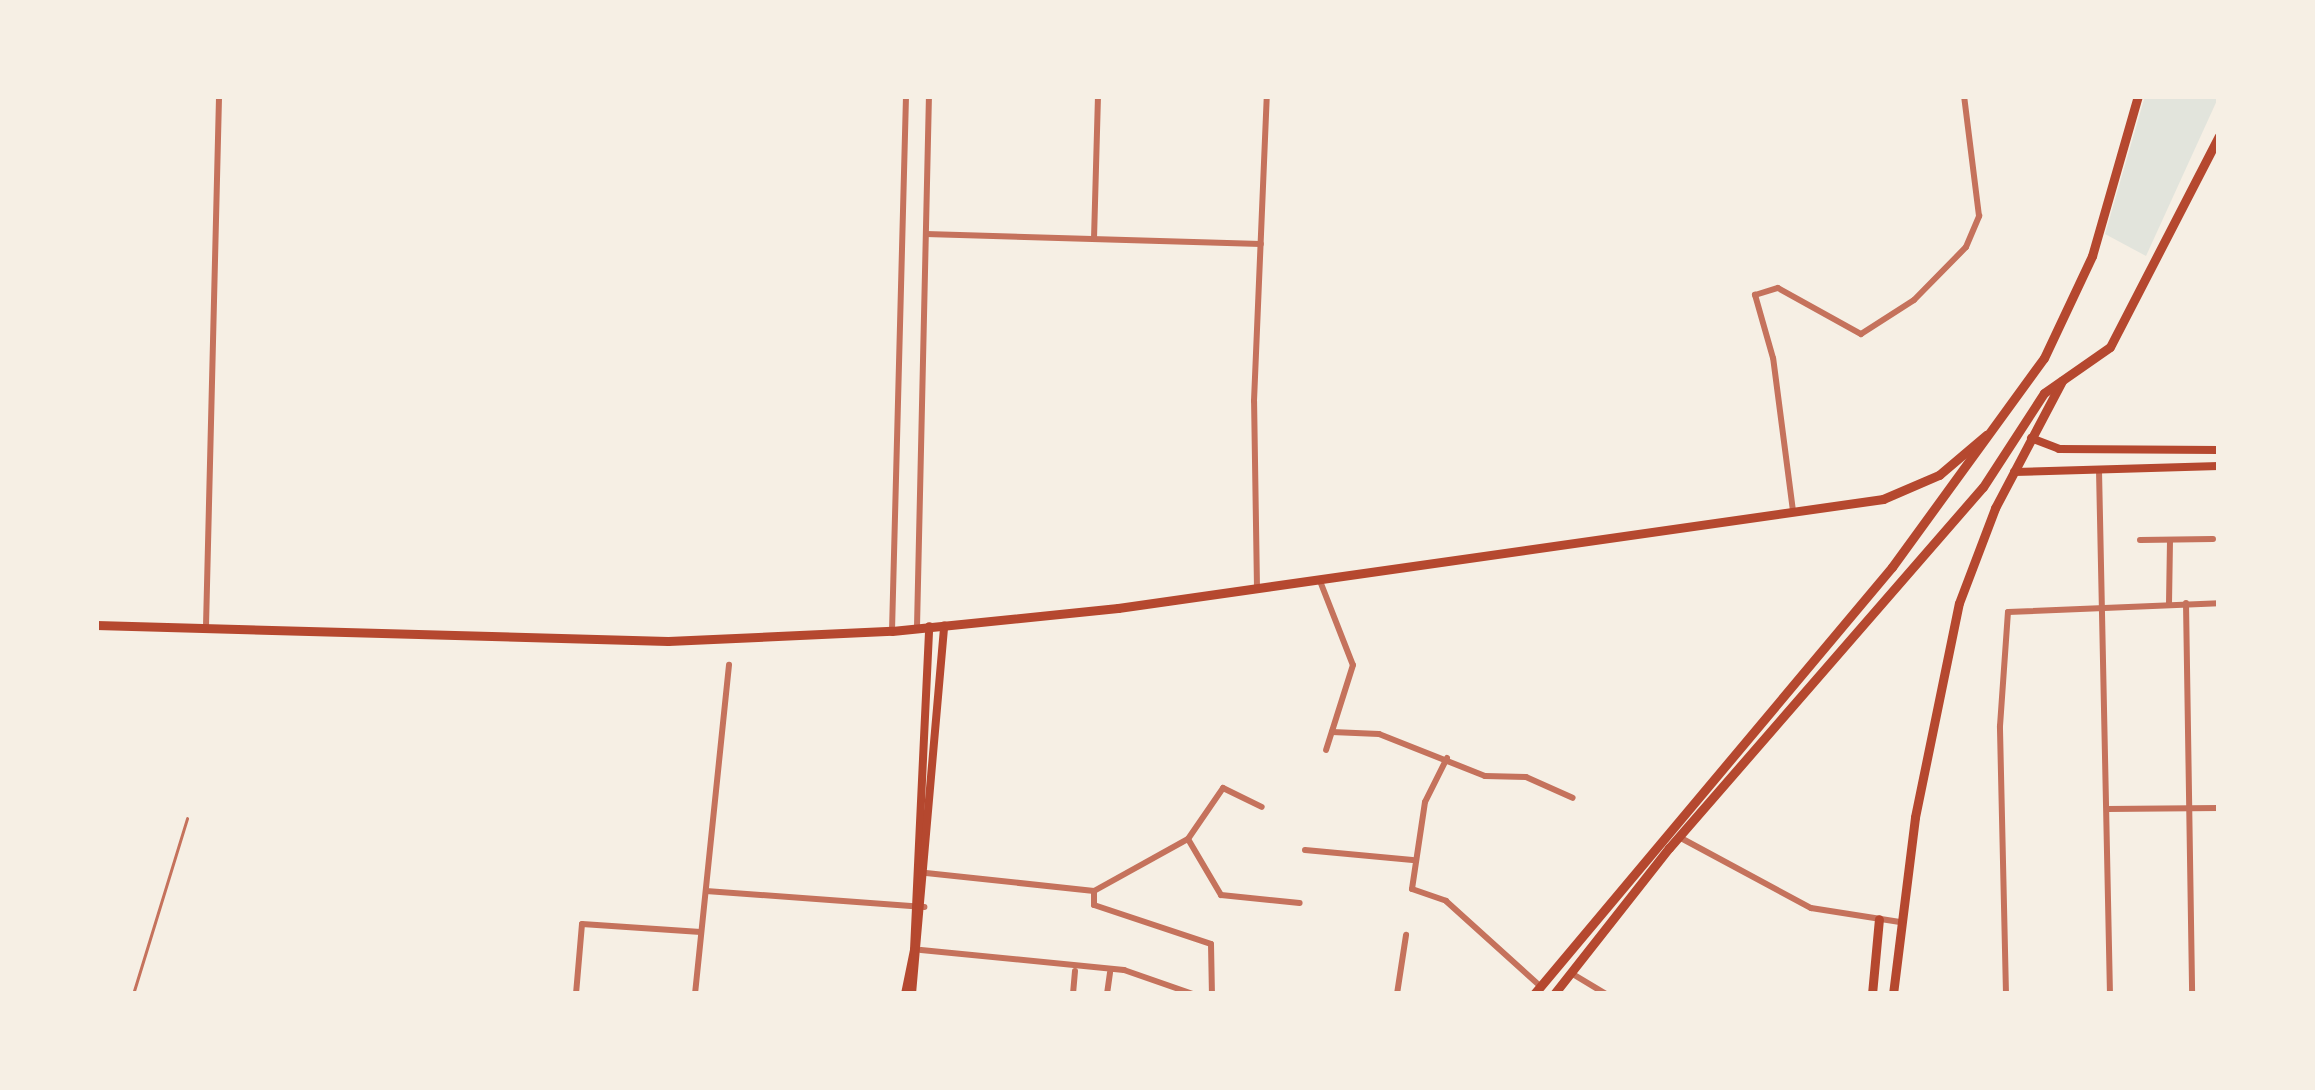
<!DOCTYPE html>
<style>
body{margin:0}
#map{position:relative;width:2315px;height:1090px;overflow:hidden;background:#f6efe4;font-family:"IBM Plex Serif",serif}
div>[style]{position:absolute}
.green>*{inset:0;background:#e2e4dc}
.service>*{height:3px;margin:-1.5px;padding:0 1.5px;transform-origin:1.5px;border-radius:1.5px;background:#c5725c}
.minor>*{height:6px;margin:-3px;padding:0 3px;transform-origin:3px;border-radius:3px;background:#c5725c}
.secondary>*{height:8px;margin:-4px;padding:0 4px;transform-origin:4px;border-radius:4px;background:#b5482f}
.primary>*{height:9px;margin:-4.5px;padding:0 4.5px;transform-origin:4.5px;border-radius:4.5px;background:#b5482f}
.trunk>*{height:9px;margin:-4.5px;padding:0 4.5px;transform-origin:4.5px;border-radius:4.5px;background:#b5482f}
span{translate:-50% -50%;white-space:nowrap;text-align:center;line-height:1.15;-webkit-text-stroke:9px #f6efe4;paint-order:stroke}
.frame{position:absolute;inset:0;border:99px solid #f6efe4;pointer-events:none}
</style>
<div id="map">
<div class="green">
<div style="clip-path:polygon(2145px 96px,2219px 96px,2146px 256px,2105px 234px)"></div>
</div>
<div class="service">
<div style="left:133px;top:994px;width:184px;rotate:-72.9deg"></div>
</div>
<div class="minor">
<div style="left:926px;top:234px;width:335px;rotate:1.7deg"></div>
<div style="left:1094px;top:239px;width:143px;rotate:-88.4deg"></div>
<div style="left:2099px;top:470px;width:524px;rotate:88.8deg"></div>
<div style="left:1793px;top:511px;width:154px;rotate:-97.4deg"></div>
<div style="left:1773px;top:358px;width:66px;rotate:-105.9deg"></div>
<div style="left:1755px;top:295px;width:24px;rotate:-17deg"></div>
<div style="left:1778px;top:288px;width:95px;rotate:29deg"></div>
<div style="left:1861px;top:334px;width:63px;rotate:-32.7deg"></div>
<div style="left:1914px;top:300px;width:74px;rotate:-45.5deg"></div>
<div style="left:1966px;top:247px;width:34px;rotate:-67deg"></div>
<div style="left:1979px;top:216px;width:121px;rotate:-97.1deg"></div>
<div style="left:2140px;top:540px;width:73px;rotate:-0.8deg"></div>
<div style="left:1320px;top:581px;width:90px;rotate:68.6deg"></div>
<div style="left:1353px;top:665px;width:89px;rotate:107.6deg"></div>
<div style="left:1257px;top:588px;width:187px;rotate:-90.9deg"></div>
<div style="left:1254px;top:401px;width:305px;rotate:-87.6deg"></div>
<div style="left:2186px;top:603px;width:391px;rotate:89.1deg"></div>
<div style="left:2169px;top:604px;width:63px;rotate:-89.1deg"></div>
<div style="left:206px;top:626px;width:530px;rotate:-88.59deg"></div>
<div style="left:917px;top:627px;width:531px;rotate:-88.71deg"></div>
<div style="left:892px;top:631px;width:535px;rotate:-88.5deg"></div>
<div style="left:1332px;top:732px;width:47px;rotate:2.4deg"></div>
<div style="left:1379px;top:734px;width:114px;rotate:21.6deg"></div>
<div style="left:1485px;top:776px;width:41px;rotate:1.4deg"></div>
<div style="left:1526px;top:777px;width:51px;rotate:24.1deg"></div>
<div style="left:1447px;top:758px;width:49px;rotate:116.6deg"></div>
<div style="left:1425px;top:802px;width:88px;rotate:98.5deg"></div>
<div style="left:1412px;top:889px;width:36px;rotate:19deg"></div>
<div style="left:1446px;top:901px;width:127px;rotate:42.1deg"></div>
<div style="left:2107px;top:809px;width:112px;rotate:-0.5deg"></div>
<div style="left:1679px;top:837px;width:150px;rotate:28.3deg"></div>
<div style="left:1811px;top:908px;width:90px;rotate:8.9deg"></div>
<div style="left:1188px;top:839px;width:65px;rotate:59.5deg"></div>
<div style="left:1221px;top:895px;width:79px;rotate:5.8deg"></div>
<div style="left:1305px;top:850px;width:108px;rotate:5.3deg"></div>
<div style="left:926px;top:873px;width:169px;rotate:6.1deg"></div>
<div style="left:1094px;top:891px;width:107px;rotate:-29deg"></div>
<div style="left:1188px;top:839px;width:62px;rotate:-55.5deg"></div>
<div style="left:1223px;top:788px;width:43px;rotate:26deg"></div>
<div style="left:706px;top:891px;width:219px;rotate:4.2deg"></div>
<div style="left:1094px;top:891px;width:14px;rotate:90deg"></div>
<div style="left:1094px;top:905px;width:123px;rotate:18.4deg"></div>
<div style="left:1211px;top:944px;width:50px;rotate:88.9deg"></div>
<div style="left:921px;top:950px;width:204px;rotate:5.6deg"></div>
<div style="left:1124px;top:970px;width:73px;rotate:19.2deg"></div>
<div style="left:1571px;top:973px;width:41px;rotate:31deg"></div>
<div style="left:576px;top:994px;width:70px;rotate:-85.1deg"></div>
<div style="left:582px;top:924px;width:119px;rotate:3.8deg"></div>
<div style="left:695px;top:994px;width:331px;rotate:-84.1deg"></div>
<div style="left:1073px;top:994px;width:23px;rotate:-85deg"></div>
<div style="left:1107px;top:994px;width:22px;rotate:-82deg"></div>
<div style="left:1397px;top:994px;width:60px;rotate:-81.3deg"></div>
<div style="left:2006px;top:994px;width:268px;rotate:-91.3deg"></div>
<div style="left:2000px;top:726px;width:114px;rotate:-86deg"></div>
<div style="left:2008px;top:612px;width:211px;rotate:-2.4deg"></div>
</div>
<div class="secondary">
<div style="left:2031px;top:438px;width:30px;rotate:21deg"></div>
<div style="left:2059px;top:449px;width:160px;rotate:0.4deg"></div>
<div style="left:2014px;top:472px;width:205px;rotate:-1.7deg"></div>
<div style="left:905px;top:994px;width:45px;rotate:-78.4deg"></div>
<div style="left:914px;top:950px;width:324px;rotate:-87.3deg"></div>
<div style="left:912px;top:994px;width:370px;rotate:-85deg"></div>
</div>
<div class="primary">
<div style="left:96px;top:625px;width:572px;rotate:1.6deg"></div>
<div style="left:668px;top:641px;width:224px;rotate:-2.6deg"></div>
<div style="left:892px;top:631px;width:227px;rotate:-5.8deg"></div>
<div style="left:1118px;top:608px;width:773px;rotate:-8.11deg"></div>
<div style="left:1883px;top:499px;width:61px;rotate:-23.2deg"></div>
<div style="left:1939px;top:475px;width:62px;rotate:-40.4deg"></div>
<div style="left:1872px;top:994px;width:75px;rotate:-84.7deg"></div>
<div style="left:1893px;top:994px;width:178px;rotate:-82.9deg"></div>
<div style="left:1915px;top:817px;width:218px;rotate:-78.4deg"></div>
<div style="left:1959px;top:603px;width:102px;rotate:-69.2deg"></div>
<div style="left:1995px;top:508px;width:144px;rotate:-62.2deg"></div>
</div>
<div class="trunk">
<div style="left:1534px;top:994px;width:557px;rotate:-50.02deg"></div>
<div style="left:1892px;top:567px;width:258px;rotate:-54deg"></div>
<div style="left:2044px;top:358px;width:113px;rotate:-64.8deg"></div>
<div style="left:2092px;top:256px;width:166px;rotate:-74deg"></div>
<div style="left:1554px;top:994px;width:186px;rotate:-51.8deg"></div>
<div style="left:1669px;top:848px;width:478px;rotate:-49deg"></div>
<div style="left:1983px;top:487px;width:112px;rotate:-57deg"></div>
<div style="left:2044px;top:393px;width:80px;rotate:-34.9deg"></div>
<div style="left:2110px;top:347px;width:237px;rotate:-62.7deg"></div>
</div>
<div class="frame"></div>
</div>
